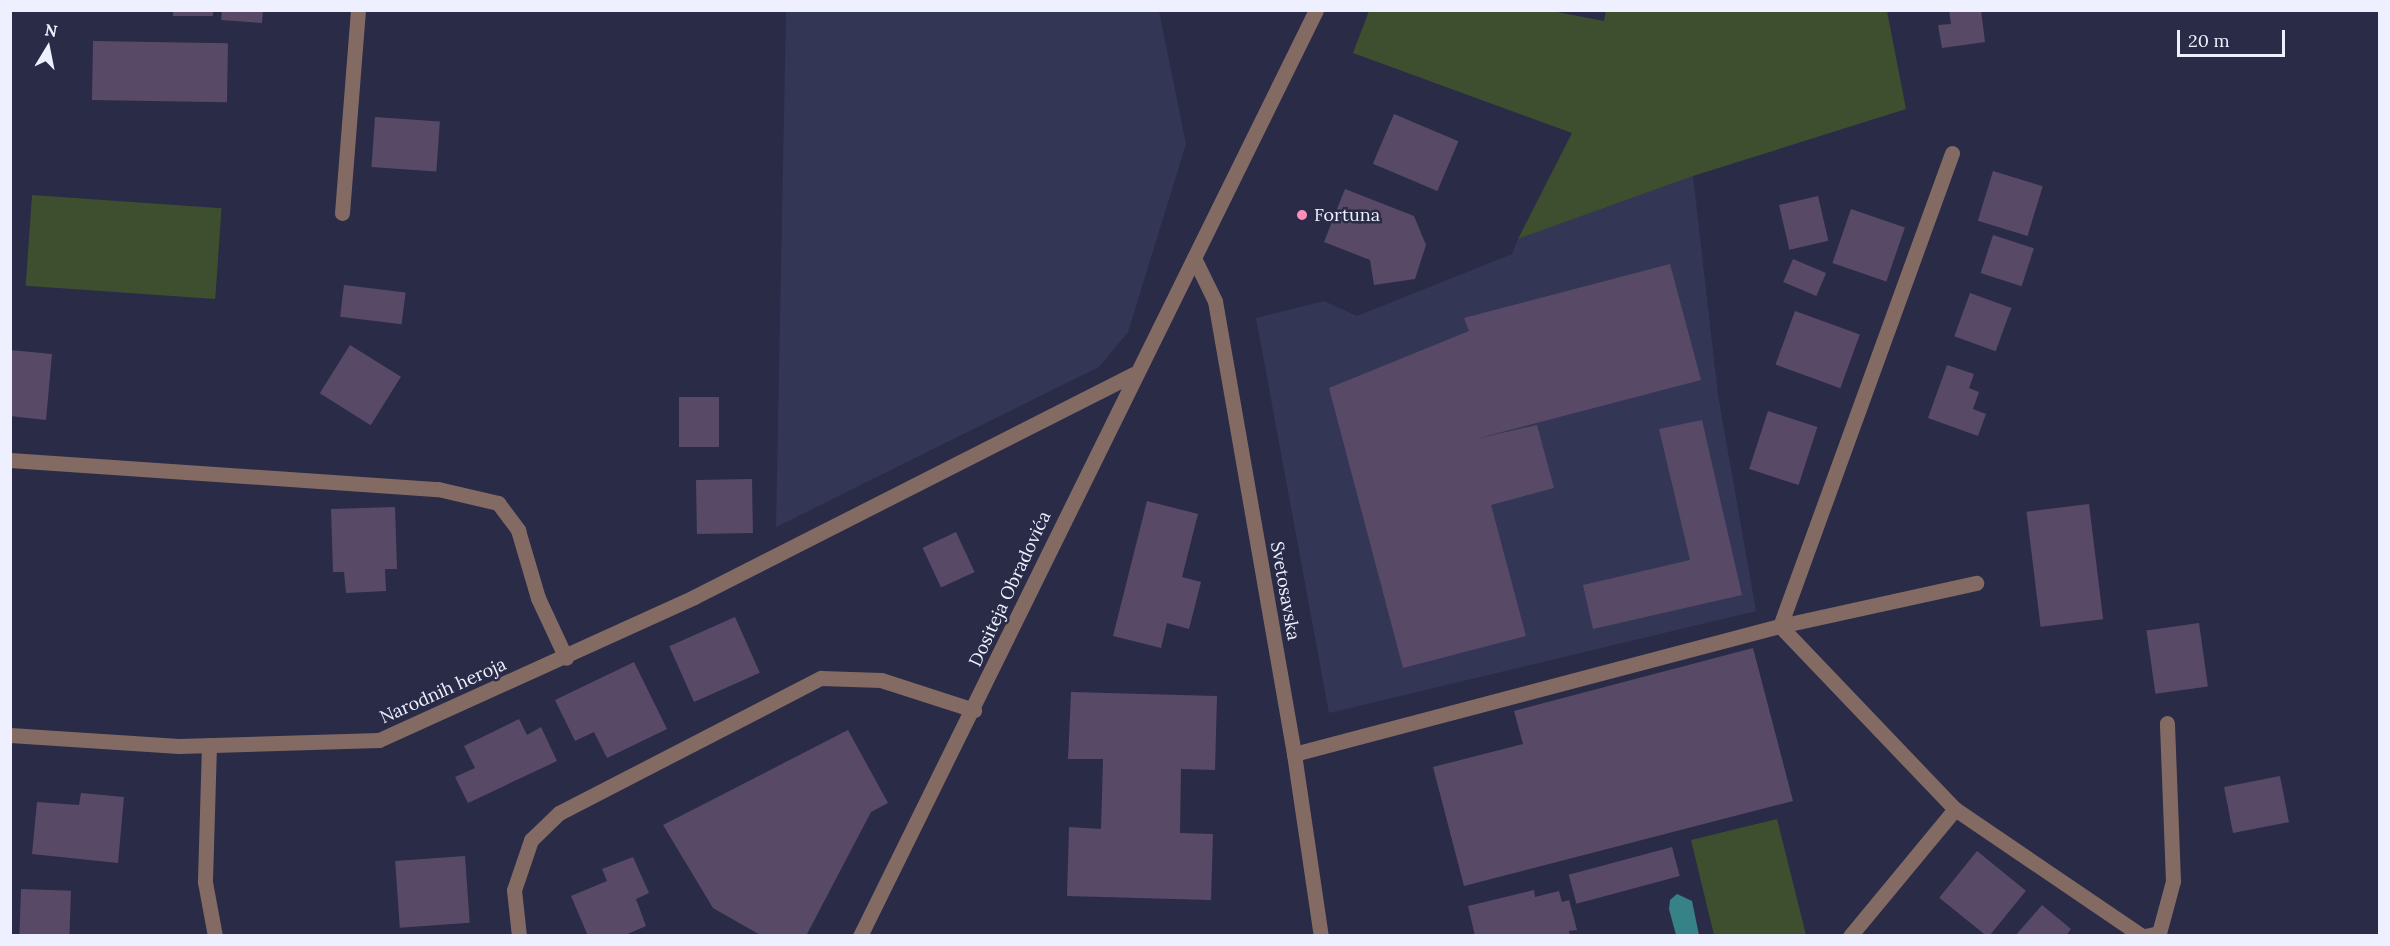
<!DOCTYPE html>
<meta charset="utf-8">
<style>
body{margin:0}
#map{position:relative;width:2390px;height:946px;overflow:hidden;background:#2a2b47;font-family:Lora,serif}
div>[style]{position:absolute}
.built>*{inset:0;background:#343656}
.green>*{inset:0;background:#3e4f2f;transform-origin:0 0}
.water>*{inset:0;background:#378286}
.building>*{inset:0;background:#584a67;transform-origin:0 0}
.service>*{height:15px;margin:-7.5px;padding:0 7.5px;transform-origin:7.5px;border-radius:7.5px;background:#836b64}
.minor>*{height:15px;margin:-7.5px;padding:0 7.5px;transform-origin:7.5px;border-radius:7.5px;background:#836b64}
.tertiary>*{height:15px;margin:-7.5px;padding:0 7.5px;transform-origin:7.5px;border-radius:7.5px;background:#836b64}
.dots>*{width:16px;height:16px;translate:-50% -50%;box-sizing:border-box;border:3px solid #2a2b47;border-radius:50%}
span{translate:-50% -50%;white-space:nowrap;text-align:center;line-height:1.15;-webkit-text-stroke:5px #2a2b47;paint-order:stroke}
.poi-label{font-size:18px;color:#eef0ff}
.left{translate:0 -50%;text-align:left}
.street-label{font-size:18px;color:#eef0ff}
.frame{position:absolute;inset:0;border:12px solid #eef0ff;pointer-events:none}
.north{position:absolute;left:18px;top:18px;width:60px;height:60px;-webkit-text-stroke:4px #2a2b47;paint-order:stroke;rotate:10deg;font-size:16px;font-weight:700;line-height:24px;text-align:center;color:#eef0ff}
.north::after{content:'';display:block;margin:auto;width:21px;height:27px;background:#eef0ff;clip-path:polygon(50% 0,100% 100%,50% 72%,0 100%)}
.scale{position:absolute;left:2177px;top:30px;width:108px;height:27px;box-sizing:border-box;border:3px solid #eef0ff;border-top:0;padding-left:8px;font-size:18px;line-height:21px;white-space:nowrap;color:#eef0ff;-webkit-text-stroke:4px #2a2b47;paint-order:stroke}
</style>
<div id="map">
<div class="built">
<div style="clip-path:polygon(786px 11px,1159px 11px,1186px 144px,1128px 332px,1099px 367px,776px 527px)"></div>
<div style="clip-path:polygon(1693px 176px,1718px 395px,1756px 611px,1329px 713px,1256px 318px,1324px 301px,1357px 316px,1512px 254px,1518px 239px)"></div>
</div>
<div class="green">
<div style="clip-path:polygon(1547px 10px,1604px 21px,1606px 10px,1887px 11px,1906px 109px,1693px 176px,1518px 239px,1572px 133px,1353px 53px,1369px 11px)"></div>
<div style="left:32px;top:195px;width:190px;height:91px;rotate:4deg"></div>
<div style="clip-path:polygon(1777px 819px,1806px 935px,1714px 935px,1691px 840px)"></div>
</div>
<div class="water">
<div style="clip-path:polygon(1677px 894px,1692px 901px,1699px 935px,1676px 935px,1669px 909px,1670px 900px)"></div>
</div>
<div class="building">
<div style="left:173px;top:10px;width:40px;height:6px"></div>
<div style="clip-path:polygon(222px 10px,263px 10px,262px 23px,221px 20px)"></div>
<div style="clip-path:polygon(1949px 10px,1981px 10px,1985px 42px,1942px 48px,1938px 25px,1951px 24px)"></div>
<div style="left:93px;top:41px;width:135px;height:59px;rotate:1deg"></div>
<div style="left:1394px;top:114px;width:70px;height:54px;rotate:23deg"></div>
<div style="left:375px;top:117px;width:65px;height:50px;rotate:4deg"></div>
<div style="left:1993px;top:171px;width:52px;height:52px;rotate:17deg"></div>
<div style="clip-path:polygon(1345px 189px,1414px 216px,1426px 245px,1415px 279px,1374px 285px,1370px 260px,1324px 242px)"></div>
<div style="left:1818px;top:196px;width:46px;height:40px;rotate:77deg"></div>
<div style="left:1851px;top:209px;width:57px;height:57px;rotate:19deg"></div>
<div style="left:1993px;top:235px;width:43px;height:40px;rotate:18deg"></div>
<div style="left:1793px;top:259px;width:36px;height:25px;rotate:23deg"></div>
<div style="clip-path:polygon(1670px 264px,1701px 380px,1475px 439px,1537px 425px,1554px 488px,1491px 505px,1526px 636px,1403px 668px,1329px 388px,1469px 331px,1464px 318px)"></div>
<div style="left:344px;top:285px;width:62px;height:32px;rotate:7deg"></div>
<div style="left:1970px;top:293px;width:44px;height:46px;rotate:20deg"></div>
<div style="left:1795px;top:311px;width:69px;height:57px;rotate:20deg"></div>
<div style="left:350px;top:345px;width:60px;height:57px;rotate:32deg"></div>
<div style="clip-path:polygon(10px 350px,52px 354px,46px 420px,10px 416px)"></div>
<div style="clip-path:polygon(1947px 365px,1974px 374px,1969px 388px,1979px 392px,1973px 409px,1986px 414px,1978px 436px,1928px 418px)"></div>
<div style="left:679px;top:397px;width:40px;height:50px"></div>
<div style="left:1768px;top:411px;width:52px;height:61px;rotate:18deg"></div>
<div style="clip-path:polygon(1702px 420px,1742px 595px,1593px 629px,1583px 585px,1690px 560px,1659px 429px)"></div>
<div style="left:752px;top:479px;width:54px;height:56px;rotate:89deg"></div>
<div style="clip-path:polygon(1147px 501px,1198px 514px,1182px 577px,1201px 582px,1189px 629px,1167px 623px,1161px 648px,1113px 636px)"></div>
<div style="left:2089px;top:504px;width:116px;height:63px;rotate:83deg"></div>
<div style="clip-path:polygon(395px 507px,397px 569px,385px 569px,386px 591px,346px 593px,344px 572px,333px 572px,331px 509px)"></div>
<div style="left:956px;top:532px;width:44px;height:37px;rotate:65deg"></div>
<div style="left:735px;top:617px;width:61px;height:72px;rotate:66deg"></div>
<div style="left:2199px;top:623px;width:64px;height:53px;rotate:82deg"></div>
<div style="clip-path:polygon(1753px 648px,1793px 801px,1464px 886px,1433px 767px,1523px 744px,1514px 711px)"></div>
<div style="clip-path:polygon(634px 662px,667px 729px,607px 758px,594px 732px,575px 741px,555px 700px)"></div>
<div style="clip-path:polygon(1071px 692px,1217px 696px,1215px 770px,1181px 769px,1180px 833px,1213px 834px,1211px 900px,1067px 896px,1069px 827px,1101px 829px,1103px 759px,1068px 759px)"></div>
<div style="clip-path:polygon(519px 719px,527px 735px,541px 727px,557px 761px,468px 803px,455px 777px,475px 768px,464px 746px)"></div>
<div style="clip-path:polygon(848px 730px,888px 803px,871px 812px,806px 936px,762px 936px,713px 908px,663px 825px)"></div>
<div style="left:2280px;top:776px;width:47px;height:57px;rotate:79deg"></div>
<div style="clip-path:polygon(81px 793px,124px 797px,118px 863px,32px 854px,37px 802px,79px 805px)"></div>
<div style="left:1672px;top:847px;width:30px;height:107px;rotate:75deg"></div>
<div style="left:1977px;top:851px;width:63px;height:60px;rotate:39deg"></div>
<div style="left:465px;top:856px;width:67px;height:70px;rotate:86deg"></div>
<div style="clip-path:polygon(633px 857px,649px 893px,636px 899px,646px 926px,623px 936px,588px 936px,571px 896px,607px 881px,602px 869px)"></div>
<div style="left:21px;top:889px;width:50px;height:47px;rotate:2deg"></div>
<div style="clip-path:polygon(1534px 890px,1535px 897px,1559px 891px,1562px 902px,1569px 900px,1577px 930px,1569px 931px,1570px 936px,1475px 936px,1468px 906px)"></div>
<div style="clip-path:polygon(2042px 905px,2071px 929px,2066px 936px,2015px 936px)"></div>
</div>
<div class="service">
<div style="left:209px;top:745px;width:137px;rotate:91.7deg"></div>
<div style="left:205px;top:882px;width:55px;rotate:79.5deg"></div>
</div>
<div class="minor">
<div style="left:1952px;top:153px;width:503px;rotate:109.98deg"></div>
<div style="left:1780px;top:626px;width:253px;rotate:46.3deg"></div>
<div style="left:1955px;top:809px;width:226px;rotate:34.2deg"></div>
<div style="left:342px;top:213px;width:204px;rotate:-85.5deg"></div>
<div style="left:10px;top:460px;width:429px;rotate:3.9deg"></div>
<div style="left:438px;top:489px;width:62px;rotate:13.1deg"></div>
<div style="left:498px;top:503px;width:34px;rotate:53deg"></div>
<div style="left:518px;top:530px;width:71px;rotate:73.6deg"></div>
<div style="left:538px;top:598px;width:66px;rotate:65deg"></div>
<div style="left:10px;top:735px;width:169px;rotate:3.7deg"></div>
<div style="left:179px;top:746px;width:200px;rotate:-1.7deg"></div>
<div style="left:379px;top:740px;width:346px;rotate:-24.4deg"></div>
<div style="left:694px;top:597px;width:493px;rotate:-26.9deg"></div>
<div style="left:1294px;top:754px;width:503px;rotate:-14.76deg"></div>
<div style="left:1780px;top:626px;width:201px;rotate:-12.4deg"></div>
<div style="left:519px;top:936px;width:46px;rotate:-96.2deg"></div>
<div style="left:514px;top:890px;width:53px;rotate:-71.2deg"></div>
<div style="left:531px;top:840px;width:39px;rotate:-44deg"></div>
<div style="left:559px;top:813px;width:295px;rotate:-27.3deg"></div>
<div style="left:821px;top:678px;width:60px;rotate:1.9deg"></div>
<div style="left:881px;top:680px;width:98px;rotate:17.9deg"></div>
<div style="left:1850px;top:936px;width:165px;rotate:-50.4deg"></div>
<div style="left:2145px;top:936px;width:14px;rotate:-12deg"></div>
<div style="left:2159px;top:933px;width:54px;rotate:-74.9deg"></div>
<div style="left:2173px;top:881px;width:158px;rotate:-92.2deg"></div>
</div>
<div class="tertiary">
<div style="left:1194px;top:258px;width:48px;rotate:64deg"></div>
<div style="left:1215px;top:301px;width:460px;rotate:80.1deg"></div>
<div style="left:1294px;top:754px;width:184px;rotate:81.6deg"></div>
<div style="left:860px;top:936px;width:1032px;rotate:-63.78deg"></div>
</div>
<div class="dots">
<div style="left:1302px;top:215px;background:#ff8eba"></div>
</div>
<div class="poi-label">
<span class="left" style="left:1314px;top:215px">Fortuna</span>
</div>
<div class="street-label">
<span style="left:1010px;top:589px;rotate:-65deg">Dositeja Obradovića</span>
<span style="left:1285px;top:591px;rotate:80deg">Svetosavska</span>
<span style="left:443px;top:691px;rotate:-24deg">Narodnih heroja</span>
</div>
<div class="frame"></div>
<div class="north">N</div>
<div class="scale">20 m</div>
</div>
